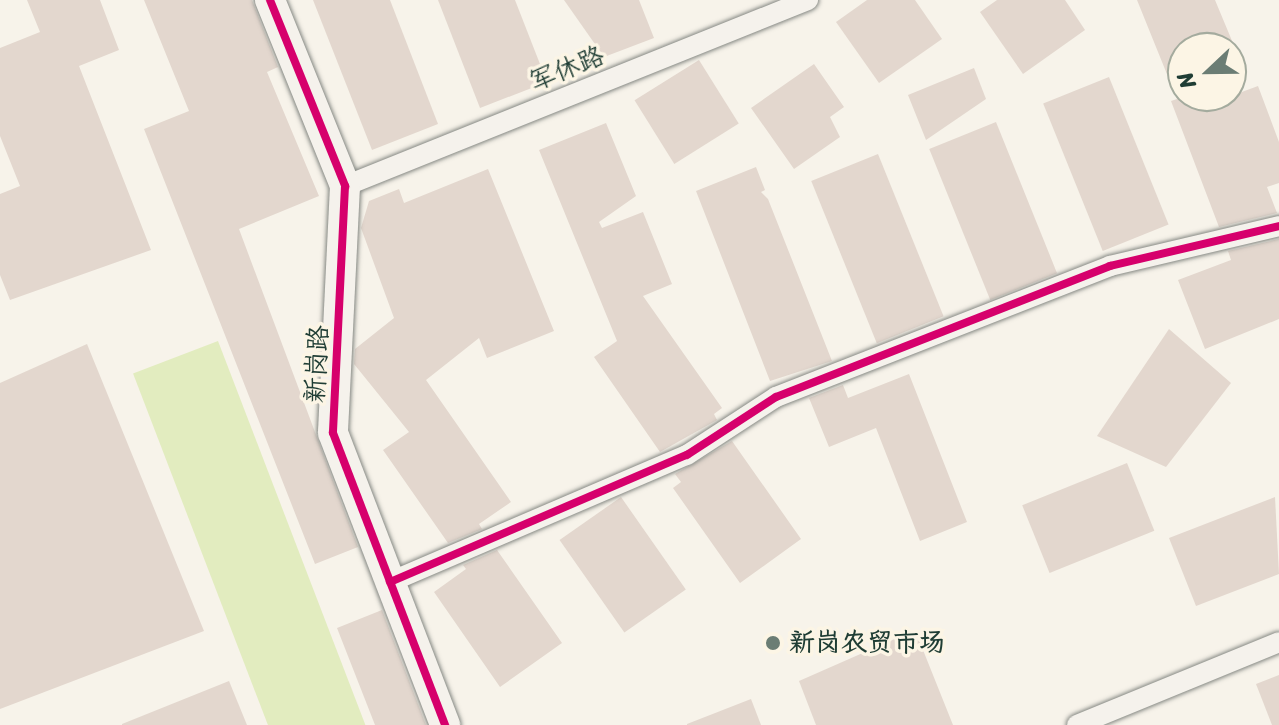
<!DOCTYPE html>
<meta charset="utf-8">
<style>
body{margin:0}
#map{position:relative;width:1279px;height:725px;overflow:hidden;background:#f7f3ea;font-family:Sriracha,"LXGW WenKai TC",sans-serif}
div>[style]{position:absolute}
.green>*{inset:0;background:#e2ecbf;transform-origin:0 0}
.building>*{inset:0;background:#e3d7ce;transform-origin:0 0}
.roads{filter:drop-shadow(0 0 2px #868984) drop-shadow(0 0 2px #868984)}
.street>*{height:20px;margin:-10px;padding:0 10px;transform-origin:10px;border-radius:10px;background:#f5f2ec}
.secondary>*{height:30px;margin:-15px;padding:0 15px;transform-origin:15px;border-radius:15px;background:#f5f2ec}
.cycleway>*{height:8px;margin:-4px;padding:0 4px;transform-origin:4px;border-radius:4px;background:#d6006c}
.dots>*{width:22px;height:22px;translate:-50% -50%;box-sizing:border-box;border:4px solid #fcf5e5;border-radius:50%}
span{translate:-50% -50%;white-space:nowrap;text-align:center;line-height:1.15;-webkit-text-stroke:7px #fcf5e5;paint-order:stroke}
.street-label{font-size:26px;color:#1f3d34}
.poi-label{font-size:26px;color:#1f3d34;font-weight:700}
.left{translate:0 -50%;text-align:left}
.north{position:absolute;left:1167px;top:32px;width:80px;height:80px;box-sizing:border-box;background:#fcf5e5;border:2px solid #a4ab9e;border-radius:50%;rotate:248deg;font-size:22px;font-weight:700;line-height:32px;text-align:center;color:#1f3d34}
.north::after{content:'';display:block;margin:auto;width:28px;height:36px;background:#6b7d74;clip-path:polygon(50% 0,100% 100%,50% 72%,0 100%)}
</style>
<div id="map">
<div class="green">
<div style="left:218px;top:341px;width:413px;height:91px;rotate:69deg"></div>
</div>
<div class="building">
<div style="clip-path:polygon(27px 0,100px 0,119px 50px,79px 66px,151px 250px,10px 300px,0 275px,0 194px,20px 186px,0 136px,0 48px,40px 32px)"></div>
<div style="clip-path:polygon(144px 0,252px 0,278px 67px,267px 72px,319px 196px,239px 229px,358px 547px,315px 564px,144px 129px,189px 111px)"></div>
<div style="clip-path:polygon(313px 0,390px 0,438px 124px,372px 150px)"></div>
<div style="clip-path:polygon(438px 0,515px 0,547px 82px,480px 108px)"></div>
<div style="clip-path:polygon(564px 0,639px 0,654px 38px,604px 57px)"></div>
<div style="clip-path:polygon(867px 0,915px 0,942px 39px,879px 83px,836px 22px)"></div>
<div style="clip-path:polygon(997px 0,1065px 0,1085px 30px,1023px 74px,980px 12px)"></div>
<div style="clip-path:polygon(1137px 0,1215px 0,1235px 48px,1183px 48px,1183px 97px,1231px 96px,1258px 86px,1279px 142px,1279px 183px,1267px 187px,1277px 213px,1219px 227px,1171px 101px,1177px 99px)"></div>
<div style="left:699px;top:60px;width:75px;height:76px;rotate:58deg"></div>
<div style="clip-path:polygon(814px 64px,844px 107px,830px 117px,840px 137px,794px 169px,751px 108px)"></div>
<div style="clip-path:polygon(974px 68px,986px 99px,926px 140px,908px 95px)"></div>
<div style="left:1109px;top:77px;width:159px;height:71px;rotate:68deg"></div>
<div style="left:996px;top:122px;width:163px;height:72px;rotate:68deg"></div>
<div style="clip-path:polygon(606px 123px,636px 196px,599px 222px,602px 228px,643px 212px,672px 284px,643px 296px,722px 408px,714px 414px,717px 420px,660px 452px,594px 357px,617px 341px,539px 150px)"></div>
<div style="left:878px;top:154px;width:175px;height:72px;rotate:68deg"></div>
<div style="clip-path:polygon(756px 167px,765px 190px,761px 192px,768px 199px,832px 361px,770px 381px,696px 191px)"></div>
<div style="clip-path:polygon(488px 169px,554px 331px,487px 358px,479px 338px,426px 380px,511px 502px,479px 524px,482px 529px,448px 543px,383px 450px,409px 432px,354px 364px,355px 349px,394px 318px,361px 228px,369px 201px,399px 189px,404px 203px)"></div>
<div style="clip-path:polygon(1279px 239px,1279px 319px,1205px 349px,1178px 280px,1231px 260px,1228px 251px)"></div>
<div style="clip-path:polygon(1169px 329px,1231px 383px,1166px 467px,1097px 436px)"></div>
<div style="clip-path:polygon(87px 344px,204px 631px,0 709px,0 383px)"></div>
<div style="clip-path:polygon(909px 374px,967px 522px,920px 541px,876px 428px,829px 447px,809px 398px,843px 385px,848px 398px)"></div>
<div style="clip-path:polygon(732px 441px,801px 539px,740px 583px,673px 488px,681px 482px,675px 474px)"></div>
<div style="left:1127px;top:463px;width:73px;height:113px;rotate:68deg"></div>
<div style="left:621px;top:497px;width:113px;height:75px;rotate:55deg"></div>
<div style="clip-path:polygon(1275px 497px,1279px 574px,1196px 606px,1169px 538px)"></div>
<div style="clip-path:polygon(497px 550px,562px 643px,500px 687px,434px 592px,466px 569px,463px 565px)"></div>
<div style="clip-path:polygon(382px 610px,426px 725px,375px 725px,337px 628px)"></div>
<div style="clip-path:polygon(915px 630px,953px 725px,816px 725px,799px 681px)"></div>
<div style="clip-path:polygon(1279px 675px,1279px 725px,1272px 725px,1256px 684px)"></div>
<div style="clip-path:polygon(229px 681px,247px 725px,122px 725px,122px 724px)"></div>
<div style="clip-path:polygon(751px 699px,761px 725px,687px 725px,687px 724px)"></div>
</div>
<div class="roads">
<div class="street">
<div style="left:345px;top:186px;width:499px;rotate:-21.9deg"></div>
<div style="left:390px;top:582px;width:323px;rotate:-23.2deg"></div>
<div style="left:687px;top:455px;width:106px;rotate:-33.1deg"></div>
<div style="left:776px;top:397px;width:359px;rotate:-21.4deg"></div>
<div style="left:1110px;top:266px;width:174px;rotate:-13.3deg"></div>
<div style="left:1077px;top:725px;width:218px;rotate:-22.3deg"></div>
</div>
<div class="secondary">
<div style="left:270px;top:0;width:201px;rotate:68deg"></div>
<div style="left:345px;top:186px;width:247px;rotate:92.8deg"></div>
<div style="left:333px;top:433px;width:313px;rotate:69deg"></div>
</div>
</div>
<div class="cycleway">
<div style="left:270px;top:0;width:201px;rotate:68deg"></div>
<div style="left:345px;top:186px;width:247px;rotate:92.8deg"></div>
<div style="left:333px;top:433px;width:313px;rotate:69deg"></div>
<div style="left:390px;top:582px;width:323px;rotate:-23.2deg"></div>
<div style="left:687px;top:455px;width:106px;rotate:-33.1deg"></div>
<div style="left:776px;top:397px;width:359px;rotate:-21.4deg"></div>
<div style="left:1110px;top:266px;width:174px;rotate:-13.3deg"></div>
</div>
<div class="dots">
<div style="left:773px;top:643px;background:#6b7d74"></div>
</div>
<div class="street-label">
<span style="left:567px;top:69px;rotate:-22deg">军休路</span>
<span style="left:317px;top:364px;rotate:-87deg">新岗路</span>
</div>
<div class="poi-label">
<span class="left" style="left:789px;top:643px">新岗农贸市场</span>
</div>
<div class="north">N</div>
</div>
